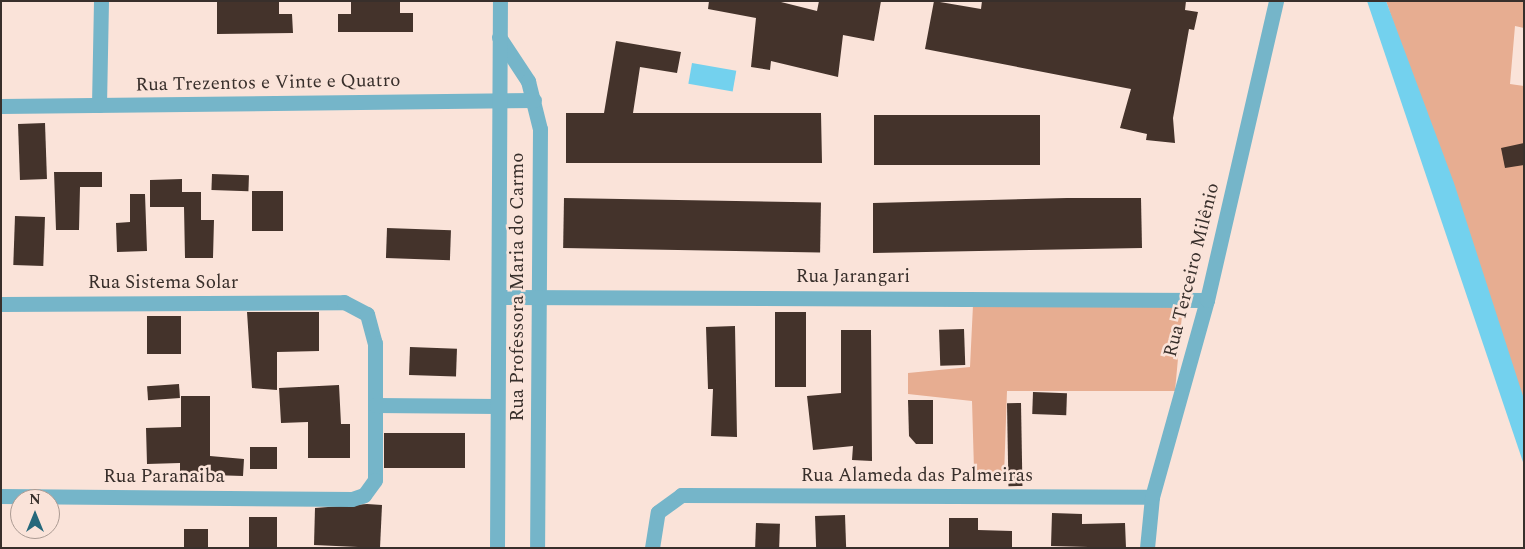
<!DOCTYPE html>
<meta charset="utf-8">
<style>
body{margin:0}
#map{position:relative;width:1525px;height:549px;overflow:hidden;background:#fae3d9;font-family:Spectral,serif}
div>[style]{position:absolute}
.green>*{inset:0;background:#e7ad91}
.water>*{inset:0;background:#73d1ee;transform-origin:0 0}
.building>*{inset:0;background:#44332b;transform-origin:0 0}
.minor>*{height:15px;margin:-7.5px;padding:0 7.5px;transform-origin:7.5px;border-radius:7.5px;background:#75b5c9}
span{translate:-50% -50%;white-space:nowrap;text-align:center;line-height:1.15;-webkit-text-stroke:5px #fae3d9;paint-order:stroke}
.street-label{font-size:19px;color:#382f2b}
.frame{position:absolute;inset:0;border:2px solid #382f2b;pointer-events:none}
.north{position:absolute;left:10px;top:489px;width:50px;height:50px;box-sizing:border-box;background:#fae3d9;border:1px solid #ac9b93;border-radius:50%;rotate:0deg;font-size:14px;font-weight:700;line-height:20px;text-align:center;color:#382f2b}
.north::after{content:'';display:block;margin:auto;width:18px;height:22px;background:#26687b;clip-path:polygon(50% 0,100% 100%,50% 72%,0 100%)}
</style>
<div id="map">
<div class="green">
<div style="clip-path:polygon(1386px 1px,1524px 1px,1524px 28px,1515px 26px,1510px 84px,1524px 86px,1524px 401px)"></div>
<div style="clip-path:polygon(1169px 304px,1182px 315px,1175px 391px,1007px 391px,1004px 476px,974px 470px,972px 401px,908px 394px,908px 373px,970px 367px,973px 305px)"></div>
</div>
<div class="water">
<div style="clip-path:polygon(1367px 1px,1386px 1px,1454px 183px,1524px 399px,1524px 465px)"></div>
<div style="left:692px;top:63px;width:45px;height:21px;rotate:10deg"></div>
</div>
<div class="building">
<div style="clip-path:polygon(217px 1px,279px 1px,279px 14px,292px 14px,293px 33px,217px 34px)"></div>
<div style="clip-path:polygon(351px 1px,400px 1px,400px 13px,413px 13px,413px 32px,338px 32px,338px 14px,351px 14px)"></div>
<div style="clip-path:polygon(709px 1px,777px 1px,817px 11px,819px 1px,881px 1px,874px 41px,843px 35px,838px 77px,771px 61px,770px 70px,751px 67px,756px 18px,708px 9px)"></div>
<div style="clip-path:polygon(934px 1px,981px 9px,982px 1px,1186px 1px,1185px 10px,1198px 12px,1194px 30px,1189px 29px,1173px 118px,1175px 143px,1146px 140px,1147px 134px,1120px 128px,1131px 89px,925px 49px)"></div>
<div style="clip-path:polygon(616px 41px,681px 52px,677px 73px,640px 67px,633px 113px,821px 113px,822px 163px,566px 163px,566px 113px,604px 113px)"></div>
<div style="left:874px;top:115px;width:166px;height:50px"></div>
<div style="left:45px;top:123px;width:56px;height:27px;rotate:88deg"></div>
<div style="clip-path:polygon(1524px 143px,1524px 165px,1505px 168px,1501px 148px)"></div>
<div style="clip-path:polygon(54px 172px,102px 172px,102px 187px,80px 187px,79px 230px,56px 230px)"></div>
<div style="left:212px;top:174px;width:37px;height:16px;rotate:2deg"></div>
<div style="clip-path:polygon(182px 179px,182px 192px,201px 192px,201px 220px,214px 220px,213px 258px,185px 258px,184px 207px,150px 207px,150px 180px)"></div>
<div style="left:252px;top:191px;width:31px;height:40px"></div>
<div style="clip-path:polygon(130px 194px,145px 194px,147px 251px,117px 252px,116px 223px,130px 222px)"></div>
<div style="left:564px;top:198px;width:257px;height:50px;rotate:1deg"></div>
<div style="clip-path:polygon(1067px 198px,1141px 198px,1142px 248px,873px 253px,873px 203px)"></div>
<div style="left:15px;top:216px;width:30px;height:49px;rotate:2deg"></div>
<div style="left:387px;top:228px;width:64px;height:30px;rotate:2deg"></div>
<div style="clip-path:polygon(247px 312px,319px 312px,319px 351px,277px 352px,277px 390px,252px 388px)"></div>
<div style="left:775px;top:312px;width:31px;height:75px"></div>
<div style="left:181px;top:316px;width:38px;height:34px;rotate:90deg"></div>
<div style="clip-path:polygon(735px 326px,737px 437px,711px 436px,713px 389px,708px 389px,706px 327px)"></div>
<div style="left:964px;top:329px;width:36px;height:25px;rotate:88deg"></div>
<div style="clip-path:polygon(841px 330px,871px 330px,872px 461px,852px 460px,853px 446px,813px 450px,807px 396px,841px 393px)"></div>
<div style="left:410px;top:347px;width:47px;height:28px;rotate:2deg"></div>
<div style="left:179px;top:384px;width:14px;height:32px;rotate:86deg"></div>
<div style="clip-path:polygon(339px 385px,341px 424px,350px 424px,350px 458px,308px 458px,308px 422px,281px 423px,279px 388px)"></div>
<div style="left:1033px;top:392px;width:34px;height:22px;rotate:2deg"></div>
<div style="clip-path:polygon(181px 396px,210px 396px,210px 456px,244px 459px,243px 476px,180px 474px,180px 463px,147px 464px,146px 428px,181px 427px)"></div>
<div style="clip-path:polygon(908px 400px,933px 400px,933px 444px,916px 444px,909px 436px)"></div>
<div style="left:1021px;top:403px;width:83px;height:14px;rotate:89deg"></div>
<div style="left:465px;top:433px;width:35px;height:81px;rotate:90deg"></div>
<div style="left:250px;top:447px;width:27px;height:22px"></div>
<div style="clip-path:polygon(367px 504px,382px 505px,380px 548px,314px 545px,315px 508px)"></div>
<div style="clip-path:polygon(1052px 513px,1082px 514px,1082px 524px,1125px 523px,1126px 548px,1051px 546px)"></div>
<div style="left:845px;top:515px;width:33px;height:30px;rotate:88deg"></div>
<div style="left:249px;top:517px;width:28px;height:31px"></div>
<div style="clip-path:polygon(949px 518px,978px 518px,978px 530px,1012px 531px,1012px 548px,949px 548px)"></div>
<div style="left:756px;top:523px;width:24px;height:25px;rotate:2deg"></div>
<div style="left:184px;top:529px;width:24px;height:19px"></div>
</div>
<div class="minor">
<div style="left:499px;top:37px;width:53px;rotate:56.6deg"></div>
<div style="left:528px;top:81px;width:49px;rotate:76deg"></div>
<div style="left:540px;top:129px;width:419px;rotate:90.4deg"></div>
<div style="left:99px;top:105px;width:104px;rotate:-88.9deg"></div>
<div style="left:1px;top:106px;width:533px;rotate:-0.64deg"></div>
<div style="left:500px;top:297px;width:707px;rotate:0.24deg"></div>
<div style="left:1px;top:304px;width:343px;rotate:-0.3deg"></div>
<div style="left:344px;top:302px;width:26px;rotate:28deg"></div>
<div style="left:367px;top:314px;width:30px;rotate:75deg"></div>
<div style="left:375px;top:343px;width:137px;rotate:90deg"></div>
<div style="left:375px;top:480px;width:19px;rotate:126deg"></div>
<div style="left:364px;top:495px;width:13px;rotate:162deg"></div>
<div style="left:352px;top:499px;width:351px;rotate:-179.5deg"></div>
<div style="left:375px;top:405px;width:122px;rotate:0.5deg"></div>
<div style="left:497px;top:548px;width:547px;rotate:-89.69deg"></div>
<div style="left:652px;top:548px;width:36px;rotate:-81deg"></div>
<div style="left:658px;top:512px;width:29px;rotate:-36deg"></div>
<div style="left:681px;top:495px;width:471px;rotate:0.2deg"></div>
<div style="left:1147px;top:548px;width:51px;rotate:-84.4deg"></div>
<div style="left:1152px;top:497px;width:205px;rotate:-74.4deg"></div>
<div style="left:1207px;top:300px;width:307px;rotate:-77deg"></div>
</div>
<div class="street-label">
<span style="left:268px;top:83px;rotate:-1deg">Rua Trezentos e Vinte e Quatro</span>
<span style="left:1192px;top:270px;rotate:-76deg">Rua Terceiro Milênio</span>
<span style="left:853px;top:277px">Rua Jarangari</span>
<span style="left:163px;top:283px">Rua Sistema Solar</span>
<span style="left:518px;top:287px;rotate:-90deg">Rua Professora Maria do Carmo</span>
<span style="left:917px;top:476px">Rua Alameda das Palmeiras</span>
<span style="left:164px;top:477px">Rua Paranaiba</span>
</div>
<div class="frame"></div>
<div class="north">N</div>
</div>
